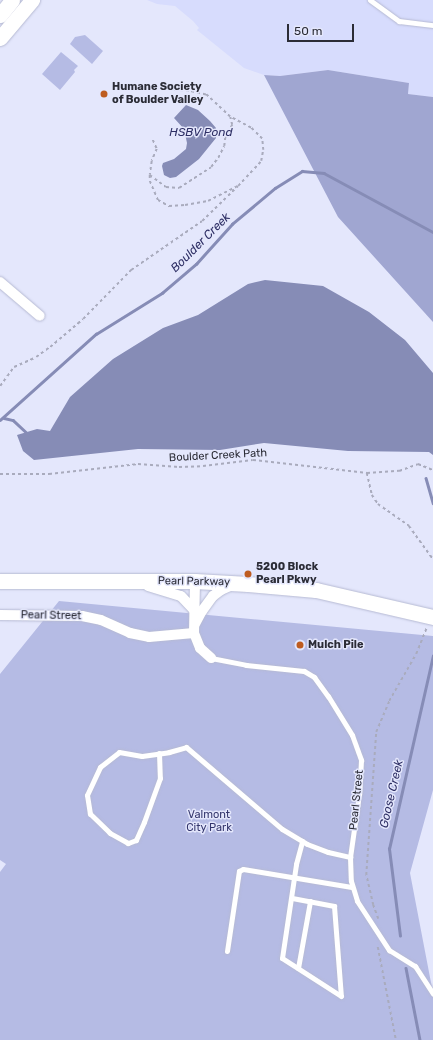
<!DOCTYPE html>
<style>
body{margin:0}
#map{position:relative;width:433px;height:1040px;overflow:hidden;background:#e4e7fc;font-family:Rubik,sans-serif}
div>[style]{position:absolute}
.built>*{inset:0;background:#d7dcfd}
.green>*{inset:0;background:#b5bbe4}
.forest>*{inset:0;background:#a0a6d1}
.water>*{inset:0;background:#868cb6}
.stream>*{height:2.5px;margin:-1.25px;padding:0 1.25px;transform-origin:1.25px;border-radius:1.25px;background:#868cb6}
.path>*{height:1.5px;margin-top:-0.75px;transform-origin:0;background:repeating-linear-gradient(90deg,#a9abbd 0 3px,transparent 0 6px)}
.roads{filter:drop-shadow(0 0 1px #b6bad3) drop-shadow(0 0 1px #b6bad3)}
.service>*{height:5px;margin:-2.5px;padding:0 2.5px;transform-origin:2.5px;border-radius:2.5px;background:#fff}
.minor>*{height:10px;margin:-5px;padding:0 5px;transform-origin:5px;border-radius:5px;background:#fff}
.secondary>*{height:15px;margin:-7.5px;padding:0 7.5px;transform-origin:7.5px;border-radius:7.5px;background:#fff}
.dots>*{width:11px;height:11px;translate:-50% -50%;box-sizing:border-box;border:2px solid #e4e7fc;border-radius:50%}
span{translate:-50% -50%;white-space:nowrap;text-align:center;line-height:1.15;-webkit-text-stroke:3px #e4e7fc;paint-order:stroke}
.poi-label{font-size:11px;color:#2b2c36;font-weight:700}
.left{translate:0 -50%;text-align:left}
.street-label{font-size:11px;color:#2b2c36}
.park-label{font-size:11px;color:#34366d}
.water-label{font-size:12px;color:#2e2f65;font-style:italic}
.scale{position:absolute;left:287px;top:24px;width:67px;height:18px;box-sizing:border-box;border:2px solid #2b2c36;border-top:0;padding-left:5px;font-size:12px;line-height:14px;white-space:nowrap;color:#2b2c36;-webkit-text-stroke:3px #e4e7fc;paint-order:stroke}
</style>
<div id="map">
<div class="built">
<div style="clip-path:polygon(147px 0,433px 0,433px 97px,408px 94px,409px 83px,328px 70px,280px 76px,264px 75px,244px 68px,197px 30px,199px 28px,193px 21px,175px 6px,157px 4px)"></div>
</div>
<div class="green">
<div style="clip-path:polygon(85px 35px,103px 51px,92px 64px,70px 44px,75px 37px)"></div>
<div style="clip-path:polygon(61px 52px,78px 66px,74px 70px,75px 72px,60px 90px,42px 74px)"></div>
<div style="clip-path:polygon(59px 601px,433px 636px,433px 790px,410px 873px,433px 993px,433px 1040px,0 1040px,0 872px,6px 864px,0 860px,0 674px)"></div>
</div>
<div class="forest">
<div style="clip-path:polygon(328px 70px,409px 83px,408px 94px,433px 97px,433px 322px,338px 217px,264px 75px,280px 76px)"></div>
</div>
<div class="water">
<div style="clip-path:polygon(186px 105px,198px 110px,210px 121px,216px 128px,216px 138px,199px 159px,176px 177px,170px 178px,164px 175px,162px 166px,163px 163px,174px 159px,186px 149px,187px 143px,184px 129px,174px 118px)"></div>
<div style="clip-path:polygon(265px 280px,323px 286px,369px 312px,405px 340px,433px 373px,433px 455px,429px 452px,348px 451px,264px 443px,220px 450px,138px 449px,34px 460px,23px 451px,17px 435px,37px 429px,50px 431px,70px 397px,113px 359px,163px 328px,198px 315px,248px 284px)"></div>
</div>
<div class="stream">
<div style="left:4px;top:418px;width:9px;rotate:13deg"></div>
<div style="left:13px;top:420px;width:22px;rotate:43deg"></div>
<div style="left:0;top:420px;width:129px;rotate:-41.9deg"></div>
<div style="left:96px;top:334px;width:78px;rotate:-31.8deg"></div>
<div style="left:162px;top:293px;width:45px;rotate:-40.5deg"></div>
<div style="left:196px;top:264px;width:54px;rotate:-48deg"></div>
<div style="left:232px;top:224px;width:56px;rotate:-39.9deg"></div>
<div style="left:275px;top:188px;width:32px;rotate:-32deg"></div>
<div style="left:302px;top:171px;width:22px;rotate:5deg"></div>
<div style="left:324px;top:173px;width:124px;rotate:28.4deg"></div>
<div style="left:426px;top:478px;width:26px;rotate:74deg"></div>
<div style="left:400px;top:936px;width:88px;rotate:-97.2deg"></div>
<div style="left:389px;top:849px;width:198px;rotate:-77.2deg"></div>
<div style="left:406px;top:968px;width:73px;rotate:79deg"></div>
</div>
<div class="path">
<div style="left:153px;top:140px;width:10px;rotate:66deg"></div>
<div style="left:157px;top:149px;width:13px;rotate:113deg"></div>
<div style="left:152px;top:161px;width:14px;rotate:98deg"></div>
<div style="left:150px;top:175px;width:20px;rotate:37deg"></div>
<div style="left:166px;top:187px;width:13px;rotate:4deg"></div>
<div style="left:179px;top:188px;width:38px;rotate:-33deg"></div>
<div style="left:211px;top:167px;width:11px;rotate:-52deg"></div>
<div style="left:218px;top:158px;width:13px;rotate:-63deg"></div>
<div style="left:224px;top:146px;width:8px;rotate:-83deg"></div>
<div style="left:225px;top:138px;width:15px;rotate:-62deg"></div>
<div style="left:232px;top:125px;width:8px;rotate:-104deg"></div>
<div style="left:230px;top:117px;width:33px;rotate:-137deg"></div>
<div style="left:206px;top:95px;width:17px;rotate:-167deg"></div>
<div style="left:189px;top:91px;width:21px;rotate:-177deg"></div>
<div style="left:150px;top:175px;width:6px;rotate:90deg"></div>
<div style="left:150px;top:181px;width:21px;rotate:67deg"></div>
<div style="left:158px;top:200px;width:13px;rotate:29deg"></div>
<div style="left:169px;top:206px;width:16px;rotate:-4deg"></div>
<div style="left:185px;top:205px;width:23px;rotate:-10deg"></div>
<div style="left:208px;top:201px;width:34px;rotate:-27deg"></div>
<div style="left:238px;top:186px;width:34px;rotate:-47deg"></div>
<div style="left:261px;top:161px;width:11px;rotate:-80deg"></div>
<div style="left:263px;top:150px;width:11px;rotate:-95deg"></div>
<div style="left:262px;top:139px;width:16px;rotate:-135deg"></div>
<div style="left:251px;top:128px;width:24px;rotate:-152deg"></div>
<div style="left:0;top:386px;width:24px;rotate:-54deg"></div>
<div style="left:14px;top:367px;width:24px;rotate:-24deg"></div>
<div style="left:36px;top:357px;width:17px;rotate:-36deg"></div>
<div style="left:50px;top:347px;width:43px;rotate:-40.3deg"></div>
<div style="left:83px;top:319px;width:69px;rotate:-45.6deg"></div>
<div style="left:131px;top:270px;width:86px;rotate:-34.6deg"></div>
<div style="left:202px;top:221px;width:50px;rotate:-44.2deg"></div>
<div style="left:367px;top:473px;width:23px;rotate:77deg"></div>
<div style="left:372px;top:495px;width:11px;rotate:56deg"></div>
<div style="left:378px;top:504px;width:38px;rotate:35deg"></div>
<div style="left:409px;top:526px;width:41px;rotate:54deg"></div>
<div style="left:0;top:474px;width:49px"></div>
<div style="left:49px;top:474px;width:90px;rotate:-6.4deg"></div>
<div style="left:138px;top:464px;width:41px;rotate:4.2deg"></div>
<div style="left:179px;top:467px;width:24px;rotate:-2deg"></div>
<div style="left:203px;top:466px;width:50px;rotate:-6.8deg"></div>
<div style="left:253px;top:460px;width:115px;rotate:6.5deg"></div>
<div style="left:367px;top:473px;width:32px;rotate:-4deg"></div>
<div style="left:399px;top:471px;width:20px;rotate:-20deg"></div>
<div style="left:418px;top:464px;width:16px;rotate:22deg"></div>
<div style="left:378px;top:919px;width:15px;rotate:-110deg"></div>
<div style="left:373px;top:905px;width:31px;rotate:-103deg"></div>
<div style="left:366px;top:875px;width:143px;rotate:-86deg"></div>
<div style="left:376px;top:732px;width:34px;rotate:-67deg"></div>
<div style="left:389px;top:701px;width:54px;rotate:-60.1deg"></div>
<div style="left:416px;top:654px;width:29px;rotate:-68deg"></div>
<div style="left:378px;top:947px;width:95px;rotate:79deg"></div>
</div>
<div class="roads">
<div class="service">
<div style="left:370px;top:0;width:36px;rotate:36deg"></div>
<div style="left:399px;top:21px;width:34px;rotate:7deg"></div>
<div style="left:211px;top:658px;width:36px;rotate:11deg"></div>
<div style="left:246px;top:665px;width:58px;rotate:5.9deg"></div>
<div style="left:304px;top:671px;width:12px;rotate:31deg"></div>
<div style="left:314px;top:677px;width:24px;rotate:54deg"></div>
<div style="left:328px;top:696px;width:46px;rotate:58.4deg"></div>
<div style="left:352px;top:735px;width:27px;rotate:70deg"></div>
<div style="left:361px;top:760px;width:34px;rotate:93deg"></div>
<div style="left:359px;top:794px;width:64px;rotate:98.1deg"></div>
<div style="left:350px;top:857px;width:24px;rotate:88deg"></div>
<div style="left:351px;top:881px;width:21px;rotate:73deg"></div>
<div style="left:357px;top:901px;width:59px;rotate:56.9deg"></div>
<div style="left:389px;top:950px;width:31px;rotate:32deg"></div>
<div style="left:415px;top:966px;width:33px;rotate:57deg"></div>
<div style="left:159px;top:753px;width:25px;rotate:88deg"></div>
<div style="left:160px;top:778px;width:47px;rotate:110deg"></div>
<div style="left:144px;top:822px;width:20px;rotate:114deg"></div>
<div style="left:136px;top:840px;width:9px;rotate:159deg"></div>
<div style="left:128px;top:843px;width:21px;rotate:-151deg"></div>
<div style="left:110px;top:833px;width:28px;rotate:-136deg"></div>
<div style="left:90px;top:814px;width:19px;rotate:-99deg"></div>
<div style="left:87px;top:795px;width:31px;rotate:-65deg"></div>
<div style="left:100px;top:767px;width:24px;rotate:-38deg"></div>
<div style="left:119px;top:752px;width:23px;rotate:10deg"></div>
<div style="left:142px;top:756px;width:27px;rotate:-8deg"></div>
<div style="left:169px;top:752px;width:18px;rotate:-16deg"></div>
<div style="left:186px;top:747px;width:126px;rotate:40.5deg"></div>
<div style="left:282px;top:829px;width:29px;rotate:31deg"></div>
<div style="left:307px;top:844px;width:22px;rotate:21deg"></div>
<div style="left:328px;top:852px;width:23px;rotate:13deg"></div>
<div style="left:292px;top:898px;width:43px;rotate:10.8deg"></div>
<div style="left:334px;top:906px;width:90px;rotate:85.6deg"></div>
<div style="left:341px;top:996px;width:70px;rotate:-147.2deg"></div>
<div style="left:282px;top:958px;width:95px;rotate:-81.5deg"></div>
<div style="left:296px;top:864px;width:24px;rotate:-75deg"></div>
<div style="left:227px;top:951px;width:81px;rotate:-81.5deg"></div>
<div style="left:239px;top:871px;width:4px;rotate:-27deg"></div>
<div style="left:243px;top:869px;width:110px;rotate:9.4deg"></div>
<div style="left:298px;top:968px;width:68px;rotate:-79.8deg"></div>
</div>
<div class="minor">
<div style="left:0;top:282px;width:52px;rotate:40.4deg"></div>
<div style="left:195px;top:581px;width:52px;rotate:91.1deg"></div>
<div style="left:194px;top:633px;width:16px;rotate:68deg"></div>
<div style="left:200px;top:648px;width:15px;rotate:42deg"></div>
<div style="left:148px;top:586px;width:34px;rotate:17deg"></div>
<div style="left:181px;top:596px;width:19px;rotate:47deg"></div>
<div style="left:0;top:615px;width:82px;rotate:0.7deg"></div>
<div style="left:82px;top:616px;width:19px;rotate:12deg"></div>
<div style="left:101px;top:620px;width:32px;rotate:24deg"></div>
<div style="left:130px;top:633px;width:19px;rotate:12deg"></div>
<div style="left:149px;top:637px;width:45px;rotate:-5.1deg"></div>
<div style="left:195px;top:624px;width:15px;rotate:-62deg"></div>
<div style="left:202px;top:611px;width:19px;rotate:-54deg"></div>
<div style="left:213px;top:596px;width:10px;rotate:-37deg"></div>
<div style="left:221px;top:590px;width:12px;rotate:-24deg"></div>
</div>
<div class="secondary">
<div style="left:0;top:15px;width:19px;rotate:-51deg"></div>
<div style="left:0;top:38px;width:50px;rotate:-49.9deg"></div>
<div style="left:0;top:581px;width:195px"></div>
<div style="left:195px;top:581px;width:53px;rotate:3.2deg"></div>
<div style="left:248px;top:584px;width:68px;rotate:5deg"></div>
<div style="left:316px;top:590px;width:120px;rotate:13deg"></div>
</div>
</div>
<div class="dots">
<div style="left:104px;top:94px;background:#be5c20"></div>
<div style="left:248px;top:574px;background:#be5c20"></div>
<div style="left:300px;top:645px;background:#be5c20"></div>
</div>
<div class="poi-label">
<span class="left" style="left:112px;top:94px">Humane Society<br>of Boulder Valley</span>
<span class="left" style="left:256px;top:574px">5200 Block<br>Pearl Pkwy</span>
<span class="left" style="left:308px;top:645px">Mulch Pile</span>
</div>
<div class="street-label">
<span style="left:218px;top:456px;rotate:-3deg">Boulder Creek Path</span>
<span style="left:194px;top:582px;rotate:1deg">Pearl Parkway</span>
<span style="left:51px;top:616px;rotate:1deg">Pearl Street</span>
<span style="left:357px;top:800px;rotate:-84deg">Pearl Street</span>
</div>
<div class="park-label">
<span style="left:209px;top:822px">Valmont<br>City Park</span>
</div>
<div class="water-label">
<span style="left:201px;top:133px">HSBV Pond</span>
<span style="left:201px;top:243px;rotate:-45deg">Boulder Creek</span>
<span style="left:392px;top:794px;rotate:-77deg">Goose Creek</span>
</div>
<div class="scale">50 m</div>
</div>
